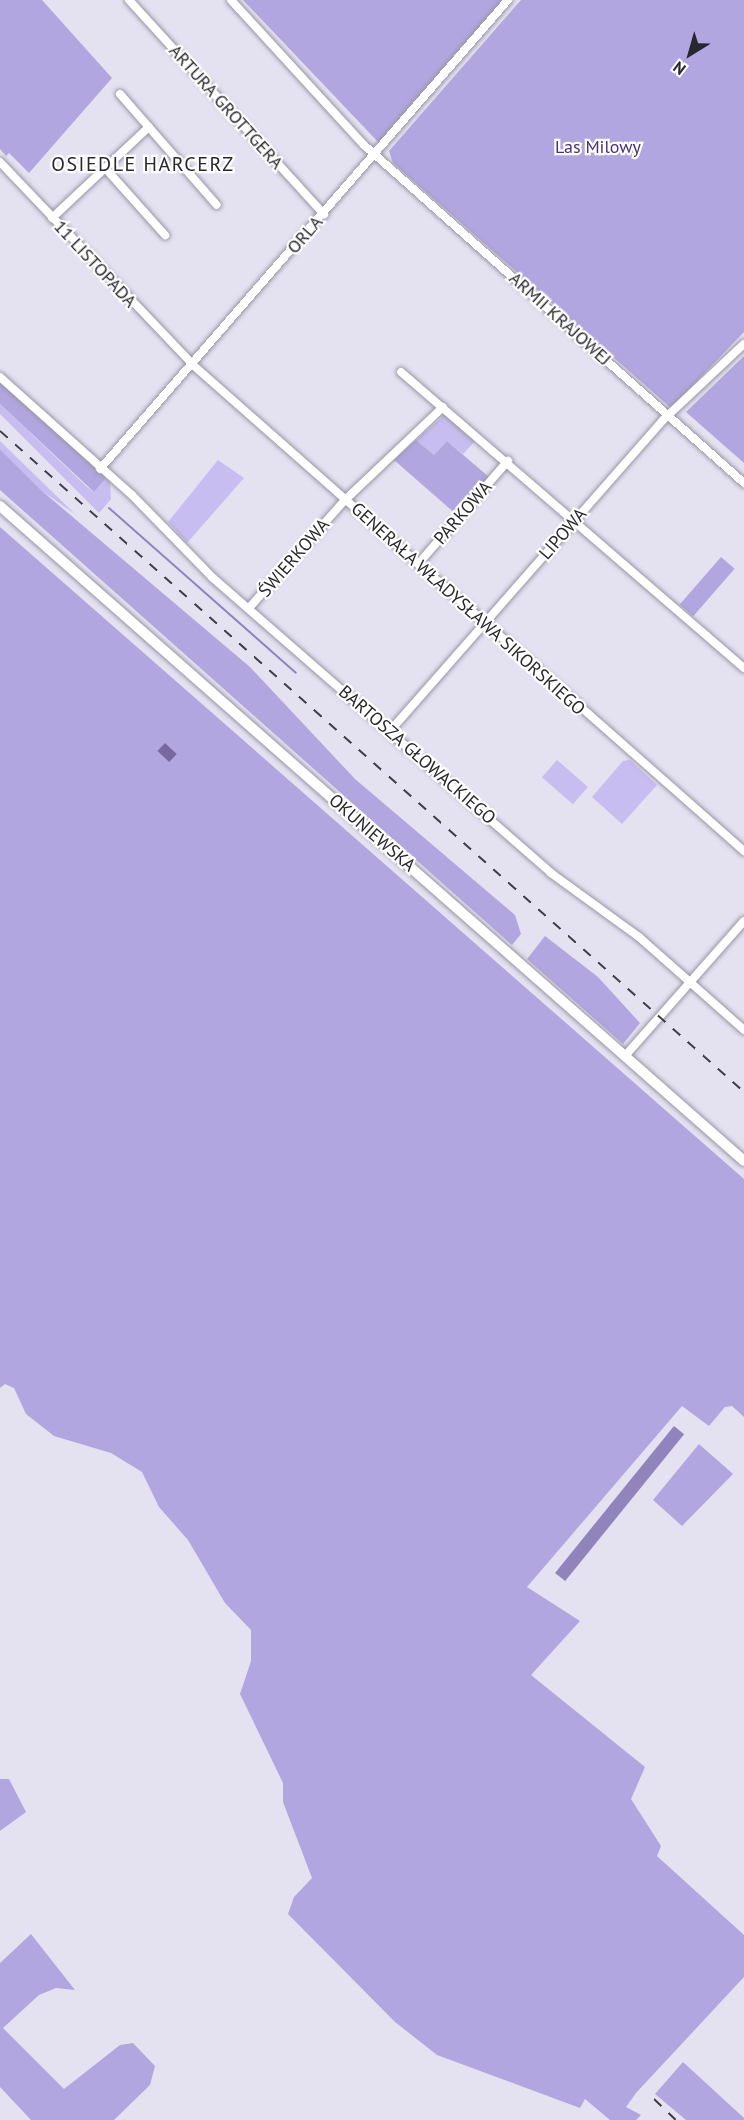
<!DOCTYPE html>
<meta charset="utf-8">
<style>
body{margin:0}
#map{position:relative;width:744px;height:2120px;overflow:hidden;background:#e4e2f1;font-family:"PT Sans",sans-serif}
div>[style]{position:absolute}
.green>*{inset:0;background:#c7bdf0;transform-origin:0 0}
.forest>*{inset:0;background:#b2a6e0;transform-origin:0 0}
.water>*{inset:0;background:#9184bc;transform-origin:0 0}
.stream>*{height:2px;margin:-1px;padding:0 1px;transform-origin:1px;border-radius:1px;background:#9184bc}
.building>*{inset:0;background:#76699f;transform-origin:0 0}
.roads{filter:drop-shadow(0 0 2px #9896a4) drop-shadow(0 0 2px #9896a4)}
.minor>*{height:8px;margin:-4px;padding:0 4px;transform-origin:4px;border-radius:4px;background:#fff}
.major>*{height:10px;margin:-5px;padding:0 5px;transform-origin:5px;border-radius:5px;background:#fff}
.rail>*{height:2px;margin-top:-1px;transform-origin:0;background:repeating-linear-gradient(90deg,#3e3d44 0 10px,transparent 0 20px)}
span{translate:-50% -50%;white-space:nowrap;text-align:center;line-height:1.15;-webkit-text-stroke:4.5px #fff;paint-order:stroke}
.street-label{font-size:18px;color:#28272d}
.park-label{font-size:18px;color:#463176}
.neighbourhood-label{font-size:20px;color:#28272d;letter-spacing:1.5px}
.north{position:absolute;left:660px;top:24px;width:60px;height:60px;-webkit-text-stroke:4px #fff;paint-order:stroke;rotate:217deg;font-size:16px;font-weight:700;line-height:24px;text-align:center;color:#28272d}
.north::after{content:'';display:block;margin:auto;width:21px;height:27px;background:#28272d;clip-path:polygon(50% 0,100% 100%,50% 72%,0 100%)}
</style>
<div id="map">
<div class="green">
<div style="clip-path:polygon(0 404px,87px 487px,94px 492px,106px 478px,110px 481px,111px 499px,99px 513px,0 414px)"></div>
<div style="clip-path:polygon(446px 414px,476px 440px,463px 454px,447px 441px,434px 455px,416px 440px)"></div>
<div style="clip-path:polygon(0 441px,75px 514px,42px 491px,0 449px)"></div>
<div style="clip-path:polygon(218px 460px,244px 478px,187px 543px,168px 522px)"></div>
<div style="left:557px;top:760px;width:41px;height:23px;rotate:41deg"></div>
<div style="clip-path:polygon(630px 760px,657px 785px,622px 824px,592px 797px,623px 761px)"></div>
</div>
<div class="forest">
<div style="clip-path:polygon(0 0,42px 0,112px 78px,29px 173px,9px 153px,6px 156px,0 149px)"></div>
<div style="clip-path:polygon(243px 0,504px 0,379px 143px)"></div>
<div style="clip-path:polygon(521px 0,744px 0,744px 332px,671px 408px,393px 163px,389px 151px)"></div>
<div style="clip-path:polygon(744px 356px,744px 463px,686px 412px)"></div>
<div style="clip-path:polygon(0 381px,106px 478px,94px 492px,0 404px)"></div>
<div style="clip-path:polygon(416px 440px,434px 455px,447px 441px,489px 477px,457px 515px,394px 460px)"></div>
<div style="clip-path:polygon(0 449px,42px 491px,250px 667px,355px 779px,515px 915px,521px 934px,512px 945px,0 490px)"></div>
<div style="clip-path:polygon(0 527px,744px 1179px,744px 1417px,732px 1406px,725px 1407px,709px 1426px,682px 1406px,527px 1587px,580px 1621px,531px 1675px,645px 1767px,631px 1799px,661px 1846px,657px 1856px,744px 1935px,744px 1977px,636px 2093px,626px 2107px,641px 2115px,636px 2120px,610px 2120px,585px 2099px,580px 2108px,437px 2055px,395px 2022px,288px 1914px,294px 1897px,312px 1878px,283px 1802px,283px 1783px,240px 1694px,251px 1661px,251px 1630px,225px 1603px,188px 1540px,159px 1507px,142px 1472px,111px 1453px,54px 1436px,26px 1414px,14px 1388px,5px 1384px,0 1388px)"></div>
<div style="left:721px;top:557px;width:18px;height:63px;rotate:41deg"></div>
<div style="clip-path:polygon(545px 936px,598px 977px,640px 1023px,623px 1044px,527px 959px)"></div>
<div style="clip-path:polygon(699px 1444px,733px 1474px,682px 1526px,653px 1500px)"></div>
<div style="clip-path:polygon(0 1779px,9px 1779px,26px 1812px,0 1831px)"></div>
<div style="clip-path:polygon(31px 1934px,75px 1990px,56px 1988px,39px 1995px,3px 2028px,64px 2089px,120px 2045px,133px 2043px,155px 2066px,150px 2085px,114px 2120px,31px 2120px,0 2087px,0 1963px)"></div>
<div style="clip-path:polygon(683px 2062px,744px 2118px,744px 2120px,686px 2120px,655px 2094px)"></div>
</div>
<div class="water">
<div style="left:674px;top:1426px;width:13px;height:189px;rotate:39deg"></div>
</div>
<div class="stream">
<div style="left:109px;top:508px;width:249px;rotate:41.4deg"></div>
</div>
<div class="building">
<div style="left:165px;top:743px;width:16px;height:11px;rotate:43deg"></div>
</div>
<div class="roads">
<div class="minor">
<div style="left:129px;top:0;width:290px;rotate:47.7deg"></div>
<div style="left:231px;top:0;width:197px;rotate:47.5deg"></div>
<div style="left:364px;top:145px;width:509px;rotate:41.65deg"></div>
<div style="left:120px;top:94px;width:147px;rotate:48.9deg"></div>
<div style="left:0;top:162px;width:280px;rotate:46.4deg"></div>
<div style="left:193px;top:365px;width:735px;rotate:41.41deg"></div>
<div style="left:106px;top:169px;width:89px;rotate:48.2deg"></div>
<div style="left:52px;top:218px;width:133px;rotate:-43.2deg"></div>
<div style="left:401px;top:372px;width:453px;rotate:40.8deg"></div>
<div style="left:0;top:377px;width:177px;rotate:41.8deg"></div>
<div style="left:132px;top:495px;width:116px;rotate:45.7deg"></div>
<div style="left:213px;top:578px;width:449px;rotate:41.1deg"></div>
<div style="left:551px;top:873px;width:109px;rotate:36deg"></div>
<div style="left:639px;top:937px;width:140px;rotate:41.5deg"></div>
<div style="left:100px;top:469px;width:622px;rotate:-48.98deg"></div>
<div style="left:418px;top:564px;width:137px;rotate:-48.9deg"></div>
<div style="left:249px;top:608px;width:144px;rotate:-48.4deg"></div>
<div style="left:345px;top:500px;width:135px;rotate:-43.5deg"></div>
<div style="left:390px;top:731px;width:414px;rotate:-48.7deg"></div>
<div style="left:663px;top:420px;width:111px;rotate:-43.2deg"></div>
<div style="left:625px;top:1056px;width:180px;rotate:-48.6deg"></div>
</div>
<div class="major">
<div style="left:0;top:506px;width:991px;rotate:41.36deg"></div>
</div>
</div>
<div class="rail">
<div style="left:0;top:431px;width:995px;rotate:41.62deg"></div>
<div style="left:654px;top:2099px;width:30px;rotate:44deg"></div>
</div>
<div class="street-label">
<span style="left:226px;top:107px;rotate:48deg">ARTURA GROTTGERA</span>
<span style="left:305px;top:235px;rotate:-49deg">ORLA</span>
<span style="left:95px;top:264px;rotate:47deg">11 LISTOPADA</span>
<span style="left:560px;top:319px;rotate:42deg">ARMII KRAJOWEJ</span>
<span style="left:463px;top:513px;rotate:-49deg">PARKOWA</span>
<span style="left:563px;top:534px;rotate:-49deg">LIPOWA</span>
<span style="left:294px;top:558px;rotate:-49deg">ŚWIERKOWA</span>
<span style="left:468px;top:609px;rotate:42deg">GENERAŁA WŁADYSŁAWA SIKORSKIEGO</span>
<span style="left:417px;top:755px;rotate:41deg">BARTOSZA GŁOWACKIEGO</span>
<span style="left:372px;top:833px;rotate:41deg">OKUNIEWSKA</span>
</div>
<div class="park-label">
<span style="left:598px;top:147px">Las Milowy</span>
</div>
<div class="neighbourhood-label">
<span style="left:143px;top:164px">OSIEDLE HARCERZ</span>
</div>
<div class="north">N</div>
</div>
